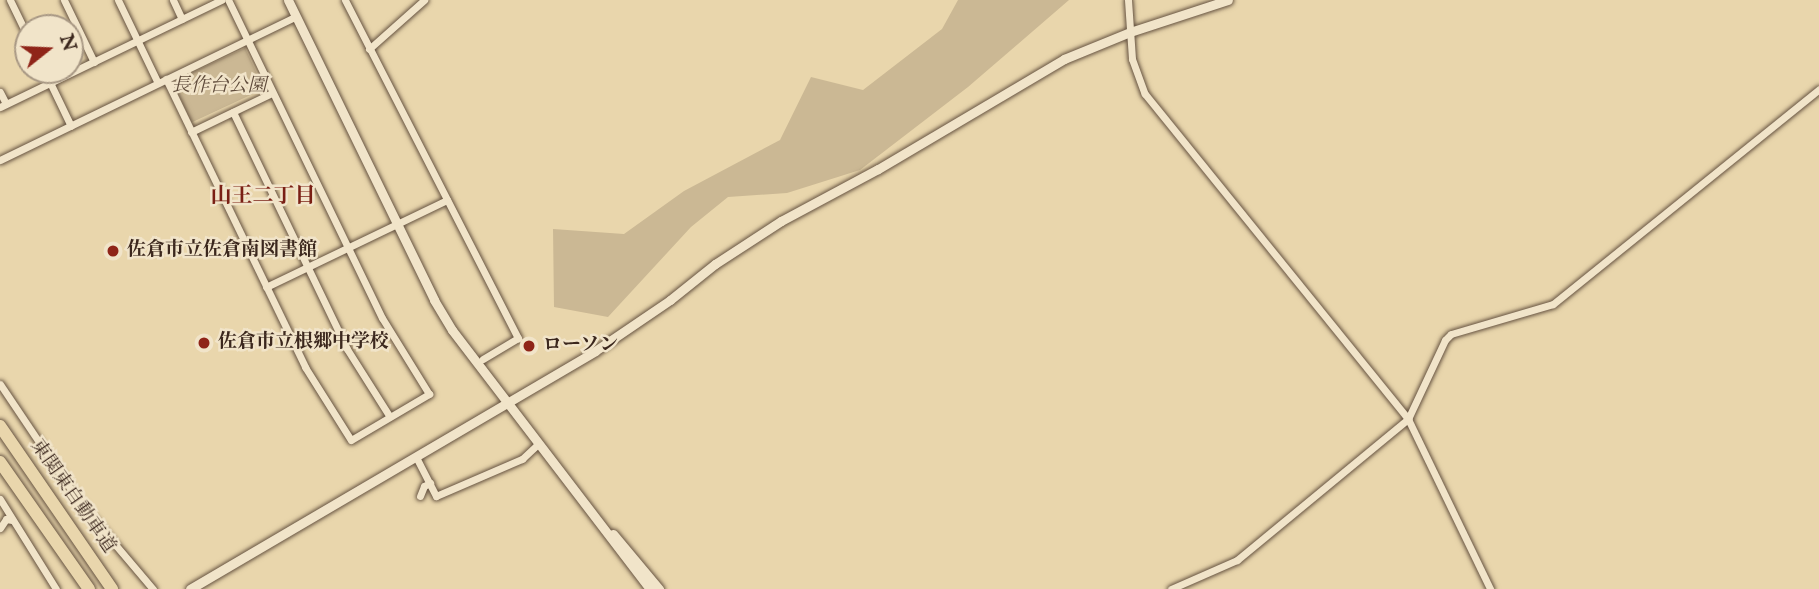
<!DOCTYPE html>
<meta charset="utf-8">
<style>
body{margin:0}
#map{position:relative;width:1819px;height:589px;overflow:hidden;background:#e9d6ac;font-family:"IM FELL English","Noto Serif JP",serif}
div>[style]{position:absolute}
.green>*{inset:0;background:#cbb894;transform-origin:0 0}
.roads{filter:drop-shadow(0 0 2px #665341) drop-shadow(0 0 2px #665341)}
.minor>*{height:7px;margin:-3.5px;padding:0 3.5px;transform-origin:3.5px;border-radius:3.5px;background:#f1e4c9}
.tertiary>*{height:9px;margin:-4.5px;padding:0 4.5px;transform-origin:4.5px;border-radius:4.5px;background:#f1e4c9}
.motorway>*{height:12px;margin:-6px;padding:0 6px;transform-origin:6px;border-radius:6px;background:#e9d6ac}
.dots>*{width:19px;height:19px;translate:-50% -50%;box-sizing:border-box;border:4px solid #f1e4c9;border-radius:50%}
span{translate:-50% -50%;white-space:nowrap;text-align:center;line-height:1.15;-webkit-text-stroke:5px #f1e4c9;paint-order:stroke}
.park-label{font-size:19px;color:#5f4b3b;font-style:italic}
.poi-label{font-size:19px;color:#3b271d;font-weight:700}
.left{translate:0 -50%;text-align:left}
.street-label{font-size:19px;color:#3b271d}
.neighbourhood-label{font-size:21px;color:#7a1f14;font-weight:700}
.north{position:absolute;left:14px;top:14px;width:70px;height:70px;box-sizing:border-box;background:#f1e4c9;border:2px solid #a89884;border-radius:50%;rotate:72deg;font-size:19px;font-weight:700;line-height:28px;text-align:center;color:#3b271d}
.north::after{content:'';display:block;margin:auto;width:24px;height:32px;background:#8f2418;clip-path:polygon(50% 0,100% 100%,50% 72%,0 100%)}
</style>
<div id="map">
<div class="green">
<div style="clip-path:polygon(958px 0,1069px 0,968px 87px,860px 170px,787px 193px,728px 197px,691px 227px,608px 317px,554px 307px,553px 229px,624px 234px,684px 191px,780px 140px,811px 77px,863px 90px,942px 29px)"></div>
<div style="left:245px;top:48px;width:45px;height:80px;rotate:65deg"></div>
</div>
<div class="roads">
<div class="minor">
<div style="left:10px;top:0;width:41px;rotate:64.1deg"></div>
<div style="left:64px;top:0;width:69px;rotate:64.2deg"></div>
<div style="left:118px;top:0;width:92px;rotate:64.3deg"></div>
<div style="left:173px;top:0;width:21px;rotate:65deg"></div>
<div style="left:345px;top:0;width:380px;rotate:62.9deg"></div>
<div style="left:518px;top:338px;width:41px;rotate:149deg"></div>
<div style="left:1128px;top:0;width:59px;rotate:86.1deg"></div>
<div style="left:1132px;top:59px;width:37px;rotate:70deg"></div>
<div style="left:1145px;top:94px;width:418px;rotate:51deg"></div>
<div style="left:1408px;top:419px;width:189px;rotate:64.2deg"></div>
<div style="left:369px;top:49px;width:74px;rotate:-41.7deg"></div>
<div style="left:44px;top:70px;width:62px;rotate:64.3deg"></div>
<div style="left:166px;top:79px;width:320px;rotate:64.2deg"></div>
<div style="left:305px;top:367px;width:86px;rotate:57.8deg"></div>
<div style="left:351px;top:440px;width:91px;rotate:-30.5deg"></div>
<div style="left:429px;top:394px;width:89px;rotate:-121.7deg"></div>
<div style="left:382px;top:318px;width:353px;rotate:-115.8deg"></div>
<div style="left:0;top:92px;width:13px;rotate:63deg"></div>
<div style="left:0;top:107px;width:246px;rotate:-25.8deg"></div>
<div style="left:233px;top:112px;width:263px;rotate:64.3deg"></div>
<div style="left:347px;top:349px;width:80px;rotate:57.7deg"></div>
<div style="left:191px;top:132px;width:90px;rotate:-25.7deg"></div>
<div style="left:0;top:160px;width:329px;rotate:-25.9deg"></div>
<div style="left:266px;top:287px;width:201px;rotate:-25.7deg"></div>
<div style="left:0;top:384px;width:143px;rotate:56.1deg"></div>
<div style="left:80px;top:503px;width:113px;rotate:49.7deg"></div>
<div style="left:416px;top:457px;width:44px;rotate:62.9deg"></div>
<div style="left:436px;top:496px;width:94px;rotate:-23.3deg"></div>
<div style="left:522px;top:459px;width:23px;rotate:-43deg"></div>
<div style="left:420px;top:496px;width:11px;rotate:-68deg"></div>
<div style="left:424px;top:486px;width:7px;rotate:-27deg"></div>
<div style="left:0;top:499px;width:106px;rotate:58.1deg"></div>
<div style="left:0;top:528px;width:11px;rotate:-56deg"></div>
<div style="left:6px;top:519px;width:6px;rotate:9deg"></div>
<div style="left:1171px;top:589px;width:72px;rotate:-23.7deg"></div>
<div style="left:1237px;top:560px;width:222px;rotate:-39.5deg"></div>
<div style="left:1408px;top:419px;width:87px;rotate:-64.9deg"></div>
<div style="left:1445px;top:340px;width:8px;rotate:-45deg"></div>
<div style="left:1451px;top:334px;width:106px;rotate:-16.4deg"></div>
<div style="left:1553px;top:304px;width:342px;rotate:-38.9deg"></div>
</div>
<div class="tertiary">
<div style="left:288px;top:0;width:334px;rotate:64deg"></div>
<div style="left:434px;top:300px;width:35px;rotate:59deg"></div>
<div style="left:452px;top:330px;width:326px;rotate:52.6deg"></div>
<div style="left:613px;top:534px;width:72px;rotate:50.1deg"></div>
<div style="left:190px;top:589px;width:470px;rotate:-30.4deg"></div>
<div style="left:595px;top:351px;width:91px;rotate:-34.2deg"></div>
<div style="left:670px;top:300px;width:58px;rotate:-38.7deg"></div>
<div style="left:715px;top:264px;width:79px;rotate:-33.1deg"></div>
<div style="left:781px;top:221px;width:110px;rotate:-28.2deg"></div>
<div style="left:878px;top:169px;width:216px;rotate:-30.6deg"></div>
<div style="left:1064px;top:59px;width:71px;rotate:-22.2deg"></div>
<div style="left:1130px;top:32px;width:103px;rotate:-18.1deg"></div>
</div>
<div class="motorway">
<div style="left:0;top:426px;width:198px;rotate:55.5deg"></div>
<div style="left:0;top:462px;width:155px;rotate:55deg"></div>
</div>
</div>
<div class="dots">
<div style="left:113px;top:251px;background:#8f2418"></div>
<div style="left:204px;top:343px;background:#8f2418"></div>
<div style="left:529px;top:346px;background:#8f2418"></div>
</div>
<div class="park-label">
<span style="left:219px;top:87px">長作台公園</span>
</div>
<div class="poi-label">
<span class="left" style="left:127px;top:251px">佐倉市立佐倉南図書館</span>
<span class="left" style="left:218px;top:343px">佐倉市立根郷中学校</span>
<span class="left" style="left:543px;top:346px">ローソン</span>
</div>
<div class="street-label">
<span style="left:72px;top:497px;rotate:55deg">東関東自動車道</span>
</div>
<div class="neighbourhood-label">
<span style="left:263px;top:197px">山王二丁目</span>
</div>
<div class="north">N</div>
</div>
